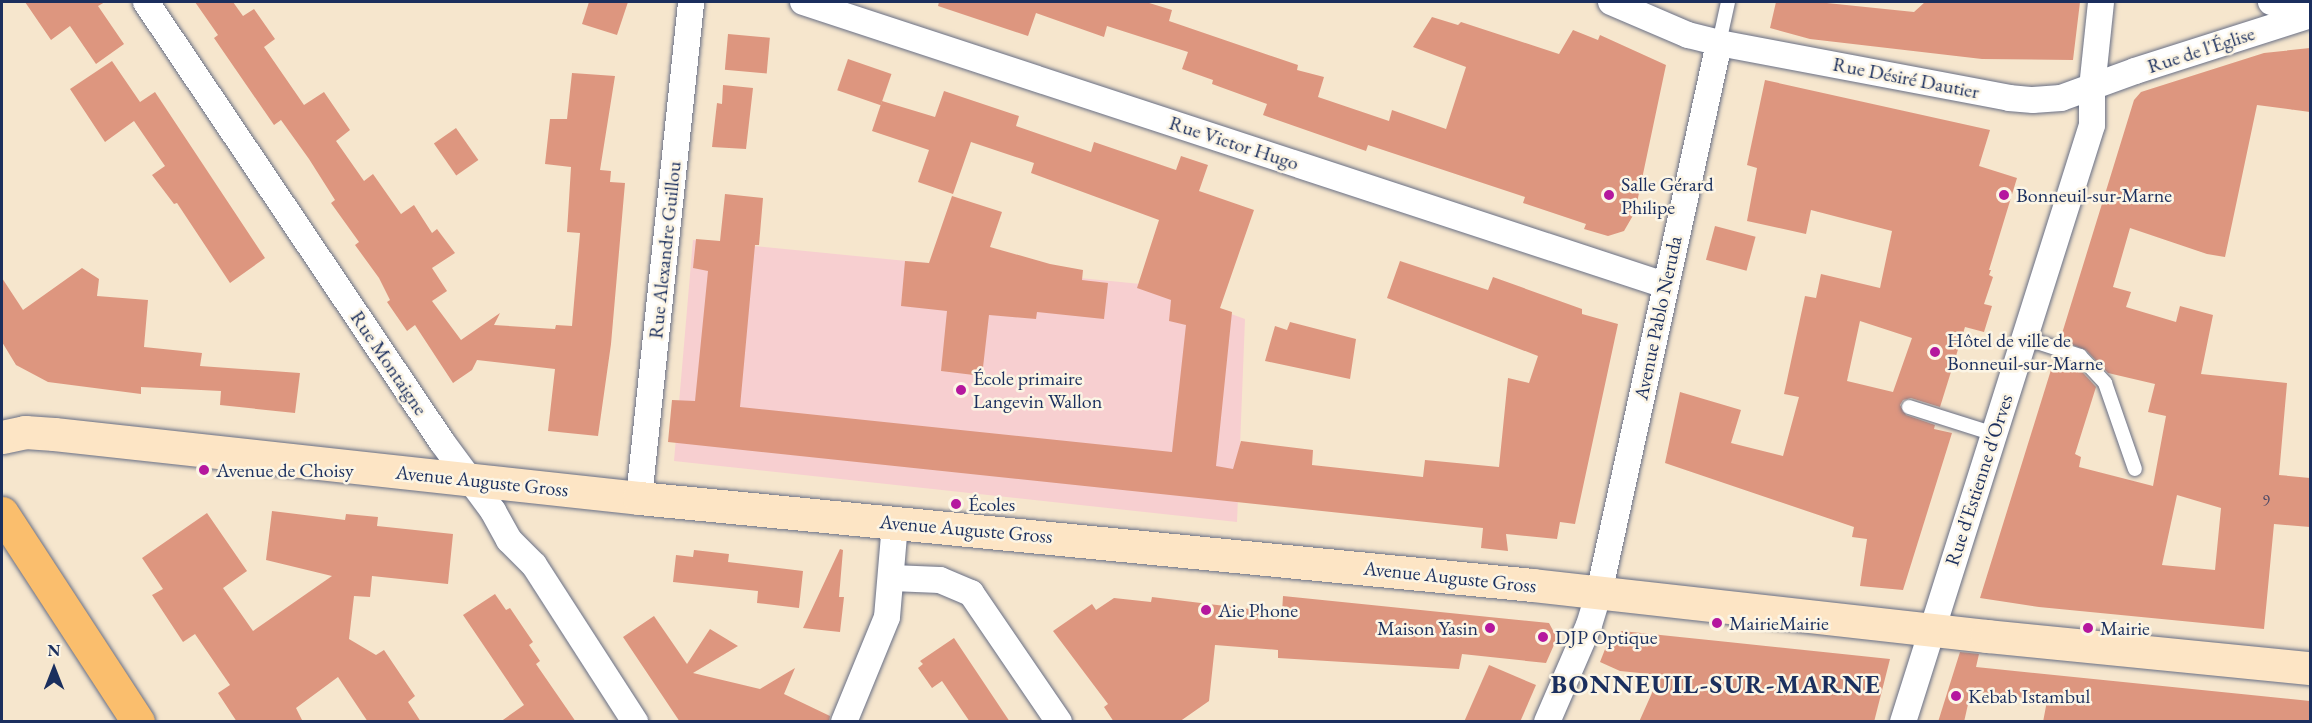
<!DOCTYPE html>
<meta charset="utf-8">
<style>
body{margin:0}
#map{position:relative;width:2312px;height:723px;overflow:hidden;background:#f6e6cd;font-family:"EB Garamond",serif}
div>[style]{position:absolute}
.built>*{inset:0;background:#f7cfd0}
.building>*{inset:0;background:#dd967f;transform-origin:0 0}
.roads{filter:drop-shadow(0 0 2px #686f85) drop-shadow(0 0 2px #686f85)}
.lane>*{height:14px;margin:-7px;padding:0 7px;transform-origin:7px;border-radius:7px;background:#fff}
.street>*{height:26px;margin:-13px;padding:0 13px;transform-origin:13px;border-radius:13px;background:#fff}
.secondary>*{height:33px;margin:-16.5px;padding:0 16.5px;transform-origin:16.5px;border-radius:16.5px;background:#fde5c5}
.primary>*{height:33px;margin:-16.5px;padding:0 16.5px;transform-origin:16.5px;border-radius:16.5px;background:#fabe6d}
.dots>*{width:16px;height:16px;translate:-50% -50%;box-sizing:border-box;border:3px solid #fcf5e5;border-radius:50%}
span{translate:-50% -50%;white-space:nowrap;text-align:center;line-height:1.15;-webkit-text-stroke:5px #fcf5e5;paint-order:stroke}
.number-label{font-size:16px;color:#4c4966}
.number-label span{-webkit-text-stroke-width:0}
.street-label{font-size:20px;color:#1b2f5e}
.poi-label{font-size:20px;color:#1b2f5e}
.left{translate:0 -50%;text-align:left}
.right{translate:-100% -50%;text-align:right}
.district-label{font-size:26px;color:#1b2f5e;font-weight:700;letter-spacing:1.5px}
.frame{position:absolute;inset:0;border:3px solid #1b2f5e;pointer-events:none}
.north{position:absolute;left:24px;top:639px;width:60px;height:60px;-webkit-text-stroke:4px #fcf5e5;paint-order:stroke;rotate:0deg;font-size:16px;font-weight:700;line-height:24px;text-align:center;color:#1b2f5e}
.north::after{content:'';display:block;margin:auto;width:21px;height:27px;background:#1b2f5e;clip-path:polygon(50% 0,100% 100%,50% 72%,0 100%)}
</style>
<div id="map">
<div class="built">
<div style="clip-path:polygon(693px 240px,1151px 285px,1245px 319px,1237px 522px,674px 461px)"></div>
</div>
<div class="building">
<div style="clip-path:polygon(25px 2px,105px 2px,98px 6px,124px 44px,96px 64px,70px 26px,51px 40px)"></div>
<div style="clip-path:polygon(195px 2px,233px 2px,243px 16px,254px 9px,275px 39px,264px 47px,304px 105px,324px 92px,350px 130px,336px 141px,364px 181px,373px 174px,401px 214px,414px 205px,432px 233px,437px 229px,455px 253px,432px 268px,447px 291px,432px 301px,461px 340px,500px 313px,494px 325px,555px 329px,556px 325px,572px 326px,580px 233px,567px 232px,571px 167px,545px 164px,550px 119px,567px 119px,572px 73px,615px 76px,600px 170px,611px 171px,610px 182px,625px 183px,611px 344px,598px 436px,548px 431px,555px 369px,477px 360px,472px 370px,453px 383px,415px 325px,407px 331px,387px 302px,390px 300px,379px 278px,355px 245px,359px 242px,331px 203px,335px 200px,309px 159px,281px 120px,274px 125px,214px 38px,218px 35px)"></div>
<div style="clip-path:polygon(589px 2px,628px 2px,617px 35px,582px 24px)"></div>
<div style="clip-path:polygon(939px 2px,1146px 2px,1172px 10px,1169px 21px,1298px 65px,1297px 70px,1324px 77px,1318px 97px,1389px 121px,1392px 110px,1446px 129px,1466px 67px,1413px 47px,1432px 17px,1458px 25px,1461px 22px,1559px 54px,1573px 30px,1598px 40px,1600px 35px,1666px 65px,1635px 212px,1624px 231px,1608px 236px,1584px 229px,1586px 224px,1523px 203px,1525px 197px,1368px 145px,1366px 151px,1263px 115px,1267px 104px,1212px 84px,1213px 80px,1182px 69px,1188px 52px,1107px 26px,1104px 37px,1036px 13px,1028px 36px,938px 6px)"></div>
<div style="clip-path:polygon(1776px 2px,1817px 2px,1914px 12px,1925px 2px,2080px 2px,2073px 60px,1982px 59px,1810px 39px,1770px 28px)"></div>
<div style="left:728px;top:34px;width:42px;height:36px;rotate:5deg"></div>
<div style="clip-path:polygon(evenodd,2310px 48px,2310px 112px,2257px 105px,2225px 257px,2207px 254px,2130px 228px,2113px 287px,2131px 292px,2126px 307px,2176px 322px,2180px 306px,2213px 315px,2201px 374px,2287px 383px,2279px 475px,2310px 478px,2310px 527px,2274px 524px,2264px 629px,2039px 607px,1980px 598px,2055px 357px,2075px 364px,2096px 387px,2075px 454px,2081px 457px,2079px 467px,2153px 486px,2166px 416px,2148px 412px,2155px 384px,2108px 373px,2086px 350px,2060px 340px,2134px 100px,2141px 92px,2264px 53px,2310px 48px,2177px 495px,2221px 508px,2215px 570px,2162px 565px,2177px 495px)"></div>
<div style="left:848px;top:59px;width:46px;height:33px;rotate:19deg"></div>
<div style="clip-path:polygon(112px 61px,140px 102px,155px 92px,265px 258px,230px 283px,177px 203px,174px 204px,152px 175px,165px 166px,134px 121px,105px 142px,70px 89px)"></div>
<div style="clip-path:polygon(evenodd,1765px 80px,1990px 130px,1979px 166px,2017px 178px,1989px 270px,1991px 270px,1989px 275px,1993px 277px,1984px 304px,1992px 306px,1984px 332px,1965px 327px,1940px 407px,1911px 398px,1903px 400px,1900px 405px,1906px 415px,1935px 425px,1934px 429px,1952px 433px,1903px 590px,1860px 586px,1867px 539px,1852px 537px,1854px 527px,1665px 463px,1680px 392px,1741px 410px,1731px 443px,1783px 456px,1799px 397px,1784px 394px,1805px 296px,1816px 298px,1821px 274px,1880px 288px,1892px 231px,1811px 210px,1806px 234px,1747px 221px,1757px 168px,1747px 165px,1765px 80px,1860px 321px,1912px 338px,1893px 392px,1847px 381px,1860px 321px)"></div>
<div style="clip-path:polygon(723px 85px,753px 88px,746px 149px,712px 147px,717px 103px,722px 104px)"></div>
<div style="clip-path:polygon(944px 91px,1019px 116px,1016px 126px,1091px 152px,1094px 142px,1176px 170px,1181px 156px,1208px 165px,1199px 191px,1254px 210px,1220px 308px,1232px 312px,1216px 466px,1233px 469px,1241px 441px,1313px 450px,1312px 465px,1423px 477px,1425px 460px,1499px 467px,1508px 378px,1529px 383px,1538px 356px,1387px 298px,1400px 261px,1488px 290px,1493px 277px,1582px 309px,1582px 314px,1618px 324px,1575px 524px,1560px 522px,1557px 539px,1506px 534px,1508px 551px,1481px 548px,1483px 528px,668px 442px,672px 400px,695px 401px,708px 271px,693px 268px,696px 239px,720px 241px,725px 194px,763px 198px,759px 245px,755px 245px,740px 407px,1172px 452px,1186px 325px,1169px 321px,1171px 300px,1137px 288px,1159px 220px,1031px 173px,1034px 163px,971px 142px,953px 194px,918px 182px,929px 150px,872px 131px,882px 101px,935px 117px)"></div>
<div style="left:456px;top:128px;width:39px;height:27px;rotate:55deg"></div>
<div style="clip-path:polygon(952px 196px,1002px 212px,990px 247px,1050px 264px,1083px 270px,1082px 280px,1108px 283px,1104px 319px,1037px 312px,1036px 319px,989px 315px,982px 376px,941px 371px,947px 311px,901px 306px,905px 261px,929px 263px)"></div>
<div style="left:1715px;top:226px;width:42px;height:35px;rotate:15deg"></div>
<div style="clip-path:polygon(82px 268px,99px 279px,97px 296px,148px 300px,144px 347px,202px 353px,200px 366px,300px 373px,295px 413px,220px 405px,221px 391px,141px 387px,141px 394px,48px 382px,16px 365px,2px 342px,2px 278px,23px 310px)"></div>
<div style="clip-path:polygon(1290px 322px,1356px 339px,1350px 379px,1265px 361px,1275px 326px,1287px 330px)"></div>
<div style="clip-path:polygon(272px 511px,345px 520px,346px 514px,378px 517px,377px 526px,453px 534px,448px 584px,372px 576px,370px 597px,354px 596px,349px 639px,376px 655px,384px 650px,415px 696px,408px 702px,421px 722px,368px 722px,338px 677px,296px 708px,303px 722px,237px 722px,218px 693px,230px 685px,195px 634px,183px 642px,152px 595px,163px 589px,142px 558px,207px 513px,247px 571px,223px 588px,253px 631px,332px 576px,266px 560px)"></div>
<div style="clip-path:polygon(840px 549px,843px 550px,839px 597px,844px 597px,840px 632px,803px 628px)"></div>
<div style="clip-path:polygon(694px 550px,729px 554px,728px 562px,803px 571px,799px 608px,757px 603px,758px 591px,673px 582px,676px 555px,693px 557px)"></div>
<div style="clip-path:polygon(495px 594px,506px 610px,510px 608px,533px 642px,529px 645px,540px 661px,536px 664px,576px 722px,500px 722px,524px 705px,463px 615px)"></div>
<div style="clip-path:polygon(1283px 596px,1549px 623px,1557px 638px,1546px 663px,1462px 654px,1459px 669px,1278px 658px,1278px 650px,1215px 645px,1209px 701px,1179px 722px,1114px 722px,1104px 707px,1108px 704px,1053px 631px,1092px 604px,1096px 610px,1114px 598px,1151px 602px,1152px 597px,1282px 613px)"></div>
<div style="clip-path:polygon(654px 616px,687px 664px,710px 629px,738px 646px,693px 673px,760px 689px,795px 668px,784px 694px,830px 716px,829px 722px,680px 722px,623px 637px)"></div>
<div style="clip-path:polygon(1622px 631px,1728px 642px,1890px 659px,1874px 722px,1639px 722px,1660px 675px,1620px 671px,1600px 662px,1609px 639px)"></div>
<div style="clip-path:polygon(954px 638px,1010px 722px,970px 722px,942px 681px,932px 688px,918px 668px,923px 664px,920px 661px)"></div>
<div style="clip-path:polygon(1960px 652px,1979px 654px,1976px 667px,2310px 701px,2310px 722px,2043px 722px,2047px 701px,1971px 691px,1964px 722px,1938px 722px)"></div>
<div style="clip-path:polygon(1489px 665px,1536px 685px,1520px 722px,1464px 722px)"></div>
</div>
<div class="roads">
<div class="lane">
<div style="left:1719px;top:43px;width:42px;rotate:-77.6deg"></div>
<div style="left:2025px;top:338px;width:58px;rotate:18.1deg"></div>
<div style="left:2080px;top:356px;width:37px;rotate:47deg"></div>
<div style="left:2105px;top:383px;width:91px;rotate:70.8deg"></div>
<div style="left:1909px;top:407px;width:89px;rotate:17.6deg"></div>
</div>
<div class="street">
<div style="left:146px;top:2px;width:530px;rotate:56.07deg"></div>
<div style="left:442px;top:442px;width:86px;rotate:53.5deg"></div>
<div style="left:493px;top:511px;width:33px;rotate:61deg"></div>
<div style="left:509px;top:540px;width:35px;rotate:45deg"></div>
<div style="left:534px;top:565px;width:187px;rotate:57.2deg"></div>
<div style="left:803px;top:2px;width:907px;rotate:18.18deg"></div>
<div style="left:1611px;top:2px;width:84px;rotate:23.2deg"></div>
<div style="left:1688px;top:35px;width:32px;rotate:14deg"></div>
<div style="left:1719px;top:43px;width:295px;rotate:10.7deg"></div>
<div style="left:2009px;top:98px;width:24px;rotate:5deg"></div>
<div style="left:2033px;top:100px;width:28px;rotate:-4deg"></div>
<div style="left:2061px;top:98px;width:79px;rotate:-20deg"></div>
<div style="left:2135px;top:71px;width:184px;rotate:-17.7deg"></div>
<div style="left:2271px;top:2px;width:41px;rotate:15.8deg"></div>
<div style="left:639px;top:498px;width:499px;rotate:-84deg"></div>
<div style="left:892px;top:578px;width:48px;rotate:2.4deg"></div>
<div style="left:940px;top:580px;width:34px;rotate:23deg"></div>
<div style="left:971px;top:593px;width:156px;rotate:55.7deg"></div>
<div style="left:844px;top:722px;width:113px;rotate:-67.7deg"></div>
<div style="left:887px;top:617px;width:94px;rotate:-85.1deg"></div>
<div style="left:1547px;top:722px;width:106px;rotate:-66.6deg"></div>
<div style="left:1589px;top:625px;width:34px;rotate:-73deg"></div>
<div style="left:1599px;top:593px;width:563px;rotate:-77.69deg"></div>
<div style="left:1903px;top:722px;width:626px;rotate:-72.43deg"></div>
<div style="left:2092px;top:125px;width:37px;rotate:-90deg"></div>
<div style="left:2092px;top:88px;width:86px;rotate:-84deg"></div>
</div>
<div class="secondary">
<div style="left:2px;top:437px;width:24px;rotate:-12deg"></div>
<div style="left:25px;top:432px;width:29px;rotate:4deg"></div>
<div style="left:54px;top:434px;width:588px;rotate:6.24deg"></div>
<div style="left:639px;top:498px;width:897px;rotate:5.56deg"></div>
<div style="left:1532px;top:585px;width:458px;rotate:6.4deg"></div>
<div style="left:1987px;top:636px;width:325px;rotate:5.7deg"></div>
</div>
<div class="primary">
<div style="left:2px;top:513px;width:249px;rotate:56.9deg"></div>
</div>
</div>
<div class="dots">
<div style="left:1609px;top:195px;background:#b5179e"></div>
<div style="left:2004px;top:195px;background:#b5179e"></div>
<div style="left:1935px;top:352px;background:#b5179e"></div>
<div style="left:961px;top:390px;background:#b5179e"></div>
<div style="left:204px;top:470px;background:#b5179e"></div>
<div style="left:956px;top:504px;background:#b5179e"></div>
<div style="left:1206px;top:610px;background:#b5179e"></div>
<div style="left:1717px;top:623px;background:#b5179e"></div>
<div style="left:1490px;top:628px;background:#b5179e"></div>
<div style="left:2088px;top:628px;background:#b5179e"></div>
<div style="left:1543px;top:637px;background:#b5179e"></div>
<div style="left:1956px;top:696px;background:#b5179e"></div>
</div>
<div class="number-label">
<span style="left:2266px;top:501px">9</span>
</div>
<div class="street-label">
<span style="left:2201px;top:50px;rotate:-18deg">Rue de l'Église</span>
<span style="left:1906px;top:78px;rotate:11deg">Rue Désiré Dautier</span>
<span style="left:1234px;top:143px;rotate:18deg">Rue Victor Hugo</span>
<span style="left:665px;top:250px;rotate:-84deg">Rue Alexandre Guillou</span>
<span style="left:1658px;top:318px;rotate:-78deg">Avenue Pablo Neruda</span>
<span style="left:389px;top:363px;rotate:56deg">Rue Montaigne</span>
<span style="left:1979px;top:480px;rotate:-72deg">Rue d'Estienne d'Orves</span>
<span style="left:482px;top:481px;rotate:6deg">Avenue Auguste Gross</span>
<span style="left:966px;top:529px;rotate:5deg">Avenue Auguste Gross</span>
<span style="left:1450px;top:577px;rotate:6deg">Avenue Auguste Gross</span>
</div>
<div class="poi-label">
<span class="left" style="left:1621px;top:196px">Salle Gérard<br>Philipe</span>
<span class="left" style="left:2016px;top:195px">Bonneuil-sur-Marne</span>
<span class="left" style="left:1947px;top:352px">Hôtel de ville de<br>Bonneuil-sur-Marne</span>
<span class="left" style="left:973px;top:390px">École primaire<br>Langevin Wallon</span>
<span class="left" style="left:216px;top:470px">Avenue de Choisy</span>
<span class="left" style="left:968px;top:504px">Écoles</span>
<span class="left" style="left:1218px;top:610px">Aie Phone</span>
<span class="left" style="left:1729px;top:623px">MairieMairie</span>
<span class="right" style="left:1478px;top:628px">Maison Yasin</span>
<span class="left" style="left:2100px;top:628px">Mairie</span>
<span class="left" style="left:1555px;top:637px">DJP Optique</span>
<span class="left" style="left:1968px;top:696px">Kebab Istambul</span>
</div>
<div class="district-label">
<span style="left:1716px;top:685px">BONNEUIL-SUR-MARNE</span>
</div>
<div class="frame"></div>
<div class="north">N</div>
</div>
